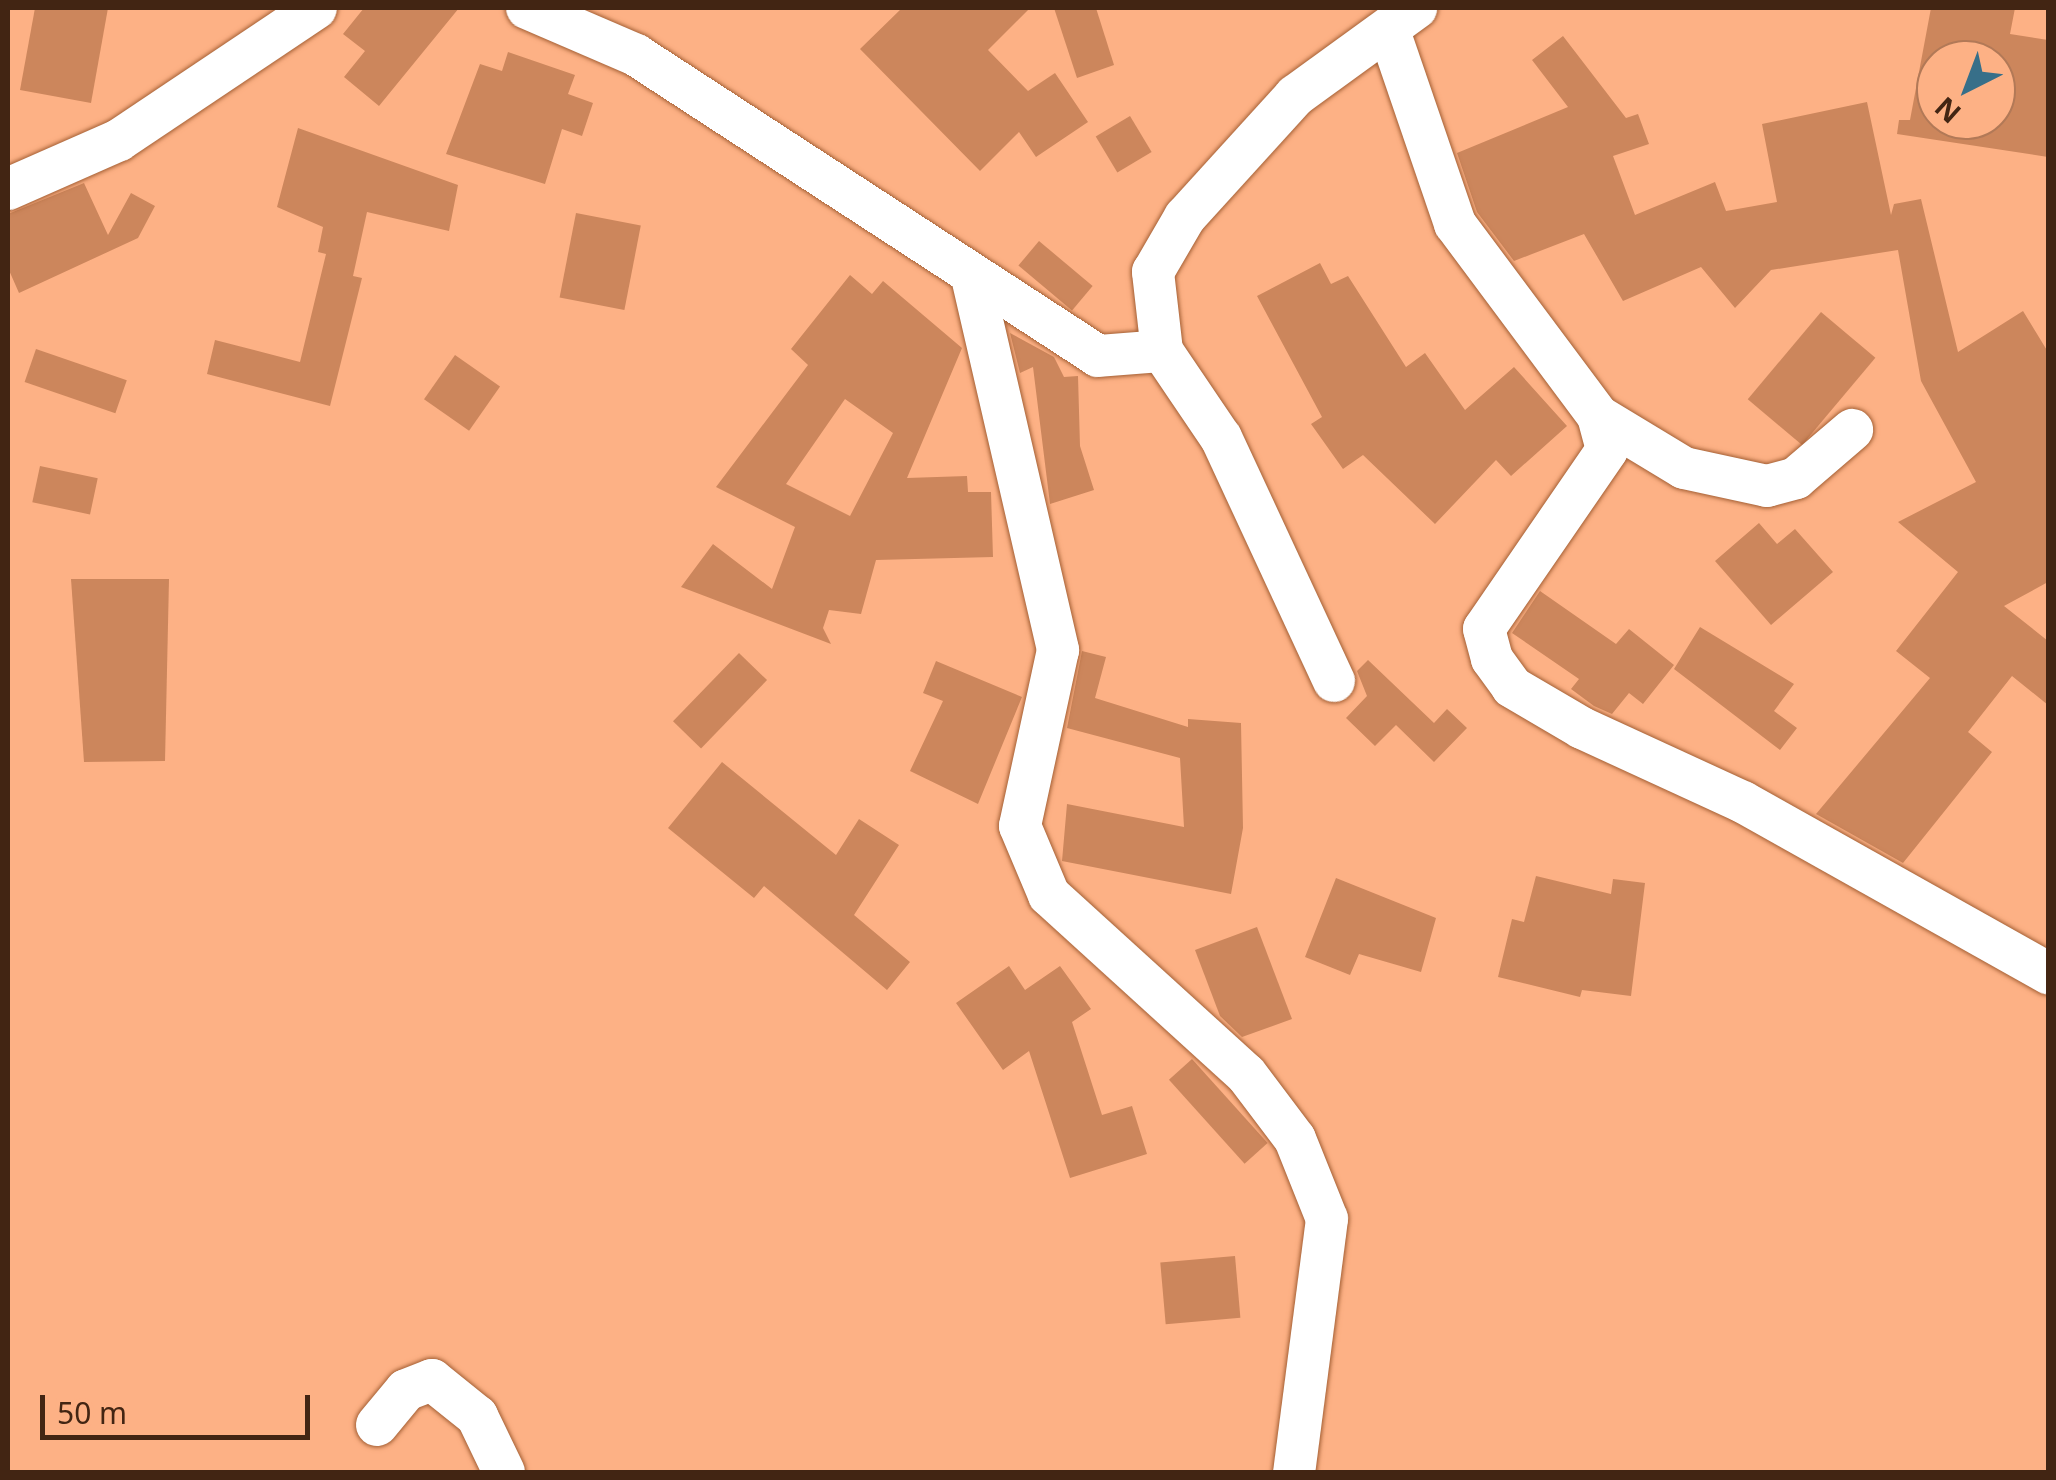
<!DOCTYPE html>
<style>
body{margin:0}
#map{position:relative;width:2056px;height:1480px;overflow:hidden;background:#fdb185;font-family:"Noto Sans",sans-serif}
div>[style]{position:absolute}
.building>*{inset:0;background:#cc865c;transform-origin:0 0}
.roads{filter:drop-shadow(0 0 2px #a46035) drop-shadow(0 0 2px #a46035)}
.street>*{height:42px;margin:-21px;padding:0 21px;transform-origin:21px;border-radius:21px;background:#fff}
span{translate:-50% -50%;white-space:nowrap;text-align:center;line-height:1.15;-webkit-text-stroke:10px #fdb185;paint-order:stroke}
.frame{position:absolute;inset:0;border:10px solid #422513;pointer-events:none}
.north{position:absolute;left:1916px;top:40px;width:100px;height:100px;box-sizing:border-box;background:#fdb185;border:2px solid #b27957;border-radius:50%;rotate:222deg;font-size:28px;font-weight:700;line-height:40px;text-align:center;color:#422513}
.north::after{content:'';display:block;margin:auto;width:35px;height:45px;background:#376f89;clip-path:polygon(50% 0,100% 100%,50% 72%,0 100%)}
.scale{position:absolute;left:40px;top:1395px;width:270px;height:45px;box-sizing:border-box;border:5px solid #422513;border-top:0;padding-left:12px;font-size:30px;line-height:35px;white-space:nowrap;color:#422513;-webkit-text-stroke:8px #fdb185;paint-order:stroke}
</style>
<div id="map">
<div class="building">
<div style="clip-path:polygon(35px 8px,108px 8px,91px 103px,20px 90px)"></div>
<div style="clip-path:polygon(364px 8px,459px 8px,379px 106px,344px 77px,365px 51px,343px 34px)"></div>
<div style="clip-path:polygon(902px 8px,1030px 8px,988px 50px,1028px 91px,1055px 73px,1088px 122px,1036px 157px,1019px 132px,980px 171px,860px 49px)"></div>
<div style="clip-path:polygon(1054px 8px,1096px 8px,1114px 65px,1077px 78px)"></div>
<div style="clip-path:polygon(evenodd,1931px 8px,2015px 8px,2010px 34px,2048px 40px,2048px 157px,1897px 134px,1899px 120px,1910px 120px,1931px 8px,1936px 60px,1996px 60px,1996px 120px,1936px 120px,1936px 60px)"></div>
<div style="clip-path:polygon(1563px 36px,1626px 118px,1638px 114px,1649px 144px,1613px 156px,1635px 215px,1715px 182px,1726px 211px,1777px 202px,1762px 124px,1867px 102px,1891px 215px,1894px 204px,1921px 199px,1958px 352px,2023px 311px,2048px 352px,2048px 582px,2004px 606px,2048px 641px,2048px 705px,2012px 676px,1968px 732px,1992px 752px,1903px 863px,1816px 814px,1930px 678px,1896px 651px,1958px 572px,1898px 522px,1976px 482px,1921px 381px,1898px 250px,1771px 270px,1735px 308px,1701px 267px,1623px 301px,1584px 234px,1514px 261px,1477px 212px,1457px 153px,1568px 107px,1532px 60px)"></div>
<div style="clip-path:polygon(508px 52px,575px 75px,568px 94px,593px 103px,582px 136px,562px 129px,545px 184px,446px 154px,480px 64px,502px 71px)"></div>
<div style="left:1130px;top:116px;width:42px;height:40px;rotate:59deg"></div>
<div style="clip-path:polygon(298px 128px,458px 185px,449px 231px,367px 212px,353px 276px,362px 278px,330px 406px,207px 374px,215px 340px,300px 362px,326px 254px,318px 252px,323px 227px,277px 207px)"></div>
<div style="clip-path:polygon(84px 183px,108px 235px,131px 193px,155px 206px,138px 238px,19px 293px,8px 268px,8px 214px)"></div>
<div style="left:576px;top:213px;width:66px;height:86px;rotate:11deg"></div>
<div style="left:1039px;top:241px;width:70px;height:32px;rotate:40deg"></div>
<div style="clip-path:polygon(1320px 263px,1331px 284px,1348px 276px,1406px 367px,1425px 353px,1465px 410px,1514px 367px,1567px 426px,1511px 476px,1496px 460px,1435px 524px,1363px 455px,1343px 469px,1311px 424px,1322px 417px,1257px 296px)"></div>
<div style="clip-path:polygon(evenodd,850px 275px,872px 294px,883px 281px,962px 348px,907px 478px,967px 476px,968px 492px,991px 492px,993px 557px,876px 560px,861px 614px,829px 610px,823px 628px,831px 644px,681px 587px,713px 544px,772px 589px,795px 527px,716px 487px,808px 365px,791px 349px,850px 275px,845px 399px,893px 433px,850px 516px,786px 484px,845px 399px)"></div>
<div style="left:1821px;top:312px;width:71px;height:114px;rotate:40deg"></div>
<div style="clip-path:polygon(1010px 333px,1054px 357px,1064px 377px,1078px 376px,1080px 446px,1094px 490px,1050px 504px,1033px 367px,1020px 373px)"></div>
<div style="left:36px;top:349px;width:96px;height:35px;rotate:19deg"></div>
<div style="left:455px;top:355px;width:55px;height:54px;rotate:35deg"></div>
<div style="left:40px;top:466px;width:59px;height:37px;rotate:12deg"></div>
<div style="clip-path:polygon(1759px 523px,1777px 544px,1795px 529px,1833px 572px,1771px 625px,1715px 561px)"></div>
<div style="clip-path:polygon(71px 579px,169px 579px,165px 761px,84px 762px)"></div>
<div style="clip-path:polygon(1540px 591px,1616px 644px,1629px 629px,1674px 665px,1643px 704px,1629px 693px,1612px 714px,1594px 706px,1571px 689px,1579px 679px,1512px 633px)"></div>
<div style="clip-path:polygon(1700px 627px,1794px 684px,1774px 711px,1797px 728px,1780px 750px,1674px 669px)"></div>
<div style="clip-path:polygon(1082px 651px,1106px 657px,1095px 698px,1188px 727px,1188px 719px,1241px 723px,1243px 828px,1231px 894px,1062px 861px,1067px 804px,1184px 827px,1180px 758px,1067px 728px)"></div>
<div style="left:739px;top:653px;width:39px;height:95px;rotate:44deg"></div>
<div style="clip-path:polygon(1368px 660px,1434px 723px,1447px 709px,1467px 728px,1434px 762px,1396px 725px,1375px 746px,1346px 718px,1367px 696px,1357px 671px)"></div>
<div style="clip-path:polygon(936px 661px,1022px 697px,978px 804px,910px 771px,943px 701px,923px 693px)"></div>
<div style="clip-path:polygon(722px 762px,836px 855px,859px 819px,899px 845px,854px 915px,910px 962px,887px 990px,764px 886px,754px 898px,668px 828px)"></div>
<div style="clip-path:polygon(1536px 876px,1611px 894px,1613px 879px,1645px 883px,1631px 996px,1582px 990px,1580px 997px,1498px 977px,1512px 919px,1524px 922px)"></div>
<div style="clip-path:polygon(1336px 878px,1436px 918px,1421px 972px,1359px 954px,1350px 975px,1305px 957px)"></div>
<div style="clip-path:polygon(1257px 927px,1292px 1019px,1242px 1037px,1220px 1016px,1195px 950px)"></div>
<div style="clip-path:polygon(1009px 966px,1025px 990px,1060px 966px,1091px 1009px,1072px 1022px,1102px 1115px,1132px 1106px,1147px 1154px,1070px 1178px,1029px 1051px,1003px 1070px,956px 1003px)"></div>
<div style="left:1192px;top:1059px;width:113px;height:31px;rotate:48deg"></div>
<div style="left:1235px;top:1256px;width:62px;height:75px;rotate:85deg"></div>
</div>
<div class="roads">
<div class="street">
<div style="left:527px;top:8px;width:119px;rotate:23.3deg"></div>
<div style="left:636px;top:55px;width:551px;rotate:33.08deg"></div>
<div style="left:1098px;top:356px;width:64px;rotate:-4.5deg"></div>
<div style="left:1389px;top:31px;width:204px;rotate:71.1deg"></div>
<div style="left:1455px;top:224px;width:239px;rotate:53.3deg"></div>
<div style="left:1598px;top:416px;width:35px;rotate:75deg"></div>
<div style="left:1607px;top:450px;width:217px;rotate:124.5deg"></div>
<div style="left:1484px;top:629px;width:31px;rotate:75deg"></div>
<div style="left:1492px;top:659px;width:34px;rotate:54deg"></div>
<div style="left:1512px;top:687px;width:81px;rotate:30.4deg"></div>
<div style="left:1582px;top:728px;width:177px;rotate:24.7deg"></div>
<div style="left:1743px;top:802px;width:350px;rotate:29.3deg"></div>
<div style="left:8px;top:189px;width:121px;rotate:-23.8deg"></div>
<div style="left:119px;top:140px;width:237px;rotate:-33.8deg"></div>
<div style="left:972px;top:277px;width:383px;rotate:77deg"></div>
<div style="left:1058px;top:650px;width:180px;rotate:102.2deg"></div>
<div style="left:1020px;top:826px;width:75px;rotate:67.2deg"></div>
<div style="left:1049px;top:895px;width:266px;rotate:42.3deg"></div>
<div style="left:1246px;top:1074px;width:81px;rotate:53deg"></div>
<div style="left:1295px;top:1139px;width:86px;rotate:68.2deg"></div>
<div style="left:1327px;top:1219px;width:255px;rotate:97.4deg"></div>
<div style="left:1598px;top:416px;width:100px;rotate:31.2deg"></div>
<div style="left:1684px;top:468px;width:85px;rotate:12.2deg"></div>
<div style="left:1767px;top:486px;width:30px;rotate:-15deg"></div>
<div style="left:1796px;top:478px;width:74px;rotate:-40.6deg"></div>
<div style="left:1334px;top:681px;width:268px;rotate:-114.9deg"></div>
<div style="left:1221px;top:438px;width:105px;rotate:-124.1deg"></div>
<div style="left:1162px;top:351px;width:80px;rotate:-96.5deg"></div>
<div style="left:1153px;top:272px;width:64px;rotate:-59.8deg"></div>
<div style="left:1185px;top:217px;width:164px;rotate:-47.7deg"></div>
<div style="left:1295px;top:96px;width:150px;rotate:-36deg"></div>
<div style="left:377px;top:1425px;width:45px;rotate:-50.4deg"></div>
<div style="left:406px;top:1390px;width:28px;rotate:-21deg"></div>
<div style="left:432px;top:1380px;width:58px;rotate:38.7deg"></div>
<div style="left:477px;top:1416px;width:62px;rotate:64.3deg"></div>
</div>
</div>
<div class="frame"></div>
<div class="north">N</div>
<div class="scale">50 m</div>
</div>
